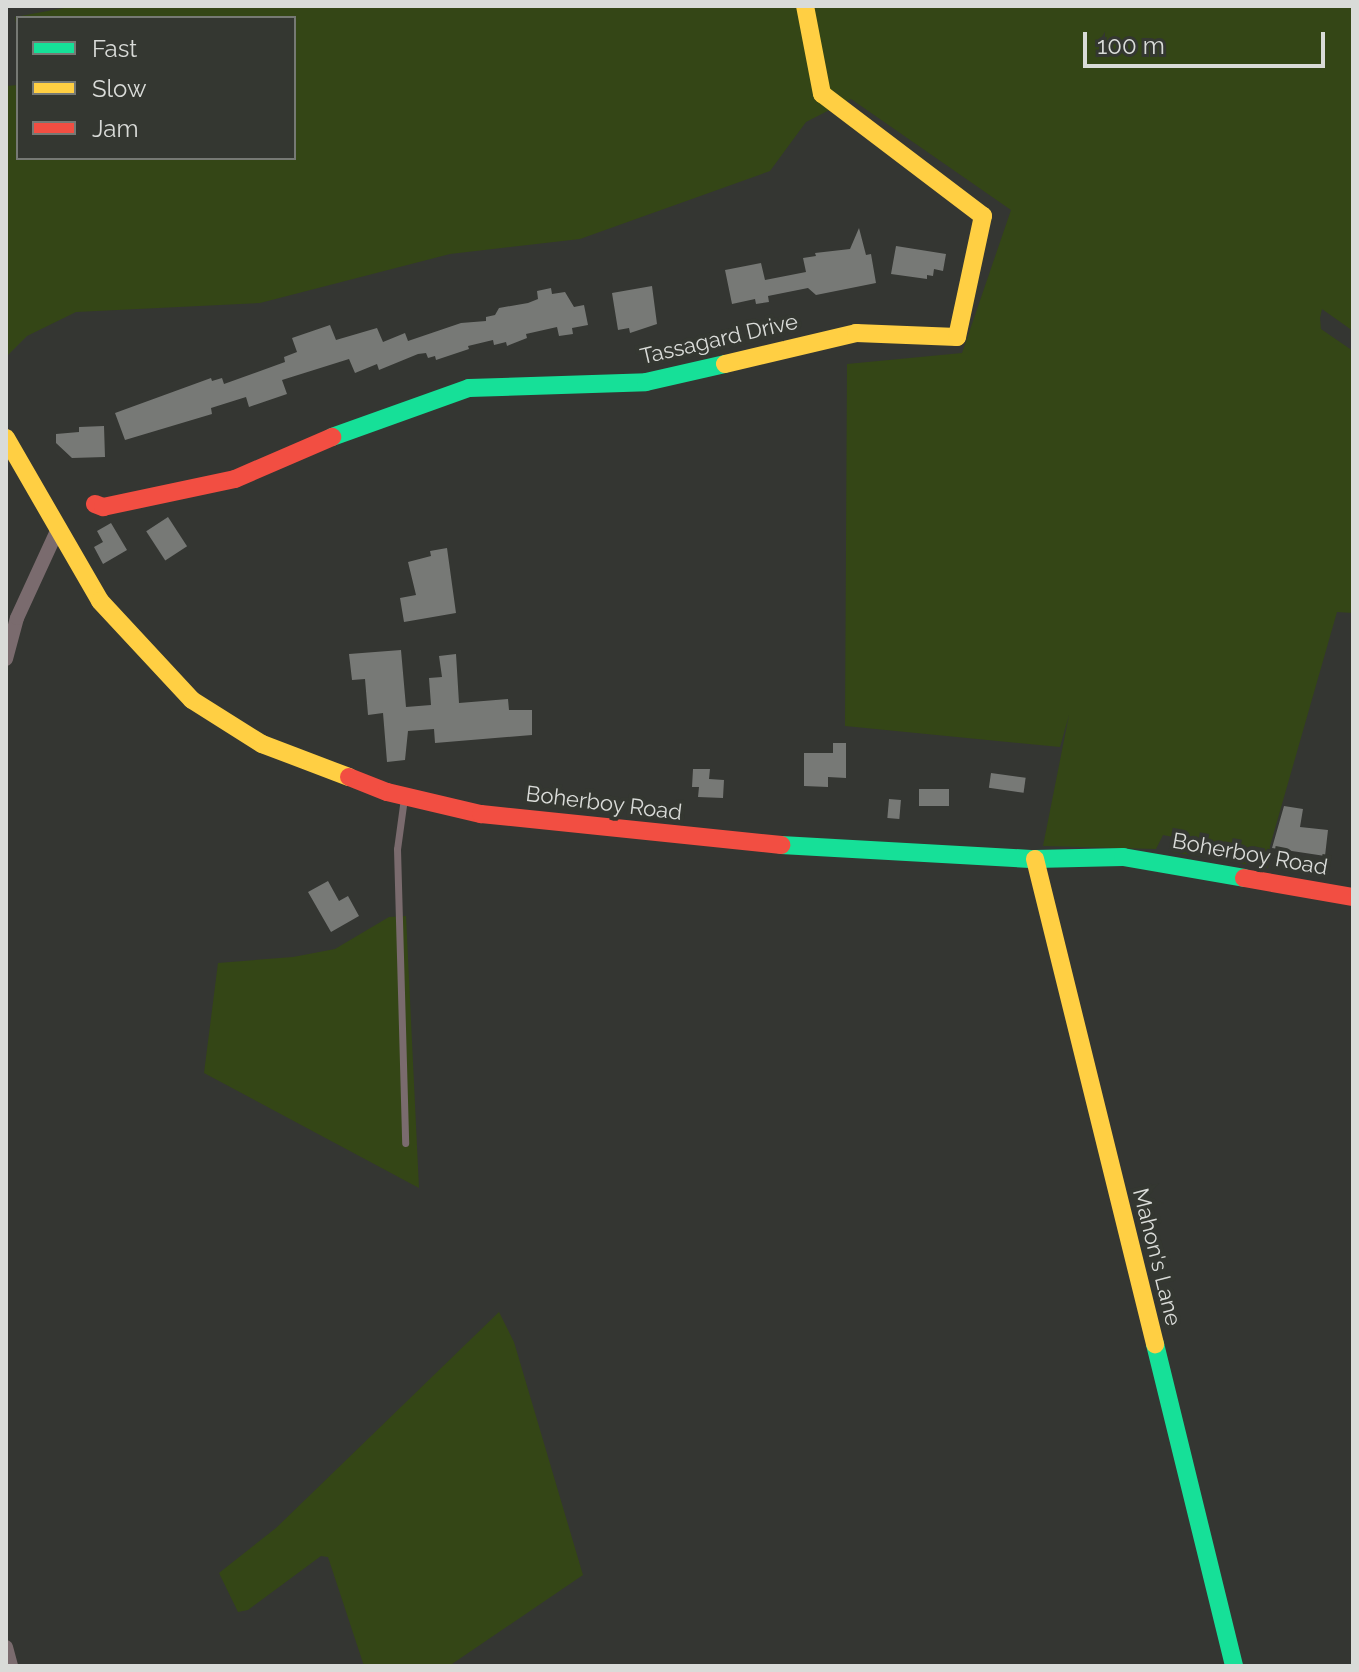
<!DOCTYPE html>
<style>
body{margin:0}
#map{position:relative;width:1359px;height:1672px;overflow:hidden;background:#343632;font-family:Raleway,sans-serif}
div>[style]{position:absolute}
.green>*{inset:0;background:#344616}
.building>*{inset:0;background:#777976;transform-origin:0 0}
.lane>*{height:7px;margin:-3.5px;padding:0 3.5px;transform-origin:3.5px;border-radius:3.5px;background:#7a6b6e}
.street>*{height:14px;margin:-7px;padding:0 7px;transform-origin:7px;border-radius:7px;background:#7a6b6e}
.fast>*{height:18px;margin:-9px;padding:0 9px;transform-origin:9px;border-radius:9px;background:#16e098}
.slow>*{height:18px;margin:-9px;padding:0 9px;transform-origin:9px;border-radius:9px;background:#ffcf43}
.jam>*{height:18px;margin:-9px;padding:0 9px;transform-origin:9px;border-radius:9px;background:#f24e42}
span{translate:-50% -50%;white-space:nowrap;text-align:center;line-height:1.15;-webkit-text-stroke:8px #343731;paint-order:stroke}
.street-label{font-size:22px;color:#d9dbd8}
.frame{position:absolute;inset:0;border:8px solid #d9dbd8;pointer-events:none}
.legend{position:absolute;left:16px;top:16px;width:280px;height:144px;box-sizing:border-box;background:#343731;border:2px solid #767974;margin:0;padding:10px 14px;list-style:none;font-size:24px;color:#d9dbd8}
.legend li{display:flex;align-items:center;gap:16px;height:40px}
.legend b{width:40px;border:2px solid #767974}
.scale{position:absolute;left:1083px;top:32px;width:242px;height:36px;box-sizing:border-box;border:4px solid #d9dbd8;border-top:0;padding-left:10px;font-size:24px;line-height:28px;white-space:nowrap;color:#d9dbd8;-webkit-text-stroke:6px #343731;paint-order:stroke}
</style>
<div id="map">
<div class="green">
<div style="clip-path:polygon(75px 6px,1353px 6px,1353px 331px,1322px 309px,1320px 318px,1321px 329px,1353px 351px,1353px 613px,1337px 612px,1270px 846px,1268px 868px,1172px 852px,1173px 837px,1163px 835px,1156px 849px,1043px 846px,1069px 715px,1060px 747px,845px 726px,847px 364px,962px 353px,1011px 210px,851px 99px,806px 122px,770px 171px,580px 239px,450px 254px,260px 303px,76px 312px,27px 336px,6px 357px,6px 86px,18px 85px,18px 158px,294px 158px,294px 18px,18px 18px,18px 36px,15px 17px)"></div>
<div style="clip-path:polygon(406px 916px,419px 1188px,204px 1073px,218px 963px,293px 957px,335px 949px,389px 917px)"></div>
<div style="clip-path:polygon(499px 1312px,514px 1342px,583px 1575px,449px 1666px,364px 1666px,328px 1557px,321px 1556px,248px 1610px,238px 1612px,219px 1573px,276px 1528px)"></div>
</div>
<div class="building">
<div style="clip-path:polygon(859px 228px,866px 255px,871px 254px,876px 283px,816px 295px,808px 288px,768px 296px,769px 302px,756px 304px,755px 299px,732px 304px,725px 270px,761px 263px,765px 280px,806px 272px,803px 258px,816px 256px,815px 253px,850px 249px)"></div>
<div style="clip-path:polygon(896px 246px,946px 254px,943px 271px,934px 269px,933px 276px,927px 275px,927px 279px,891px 274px)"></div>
<div style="clip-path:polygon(652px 286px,657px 324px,630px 333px,629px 328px,618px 330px,612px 293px)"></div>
<div style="clip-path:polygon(551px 288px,552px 294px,565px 292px,574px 307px,584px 305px,588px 325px,572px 328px,573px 334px,559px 336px,557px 327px,526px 334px,527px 338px,507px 346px,506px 342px,494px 345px,493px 340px,468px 346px,469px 349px,436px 360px,435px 356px,428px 358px,426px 353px,418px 354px,379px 370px,377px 364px,355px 373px,349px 359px,282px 380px,287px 394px,249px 407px,246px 397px,211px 408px,212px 414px,125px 440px,115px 413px,211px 378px,212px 381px,222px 378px,224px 384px,285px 362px,284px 357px,297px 352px,292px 338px,330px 325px,336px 340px,377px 328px,383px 342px,405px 333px,408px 341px,461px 323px,486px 321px,486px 317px,495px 315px,499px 308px,528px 303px,538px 299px,537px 291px)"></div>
<div style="clip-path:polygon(104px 426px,105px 457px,72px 458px,56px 443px,56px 434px,79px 432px,79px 427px)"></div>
<div style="left:168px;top:517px;width:35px;height:26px;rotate:57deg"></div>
<div style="clip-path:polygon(111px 523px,127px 550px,103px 564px,94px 547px,103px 542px,97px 531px)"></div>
<div style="clip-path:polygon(447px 548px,456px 613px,404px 622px,400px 598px,416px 595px,408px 562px,431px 556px,430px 551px)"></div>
<div style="clip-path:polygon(401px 650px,406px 707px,431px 705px,429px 678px,442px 677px,439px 656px,456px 654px,459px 703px,508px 699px,509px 710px,532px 710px,532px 735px,435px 743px,434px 729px,408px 731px,405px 760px,387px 762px,383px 713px,368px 715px,365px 679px,352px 680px,349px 654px)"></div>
<div style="clip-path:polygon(833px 743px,846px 743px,846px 778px,828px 777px,828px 787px,804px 786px,804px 753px,833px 753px)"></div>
<div style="clip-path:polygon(693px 769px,710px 769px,709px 779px,724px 780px,723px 798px,698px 797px,699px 787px,692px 787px)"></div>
<div style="left:991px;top:773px;width:35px;height:15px;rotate:8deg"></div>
<div style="left:919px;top:789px;width:30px;height:17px"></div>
<div style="left:889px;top:799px;width:12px;height:19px;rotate:5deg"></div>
<div style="clip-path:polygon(1284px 806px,1303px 809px,1300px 827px,1328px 830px,1325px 856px,1272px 848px)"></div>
<div style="clip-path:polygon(328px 881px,339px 901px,348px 896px,359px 916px,331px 932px,308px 892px)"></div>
</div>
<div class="lane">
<div style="left:404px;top:798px;width:51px;rotate:97.8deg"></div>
<div style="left:397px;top:849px;width:294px;rotate:88.4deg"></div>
</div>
<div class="street">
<div style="left:6px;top:659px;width:42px;rotate:-75deg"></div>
<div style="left:17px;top:618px;width:96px;rotate:-65.3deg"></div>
<div style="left:6px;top:1647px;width:20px;rotate:75deg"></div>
</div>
<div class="fast">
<div style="left:332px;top:437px;width:145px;rotate:-19.7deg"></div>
<div style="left:469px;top:388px;width:177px;rotate:-1.9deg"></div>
<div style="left:646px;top:382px;width:81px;rotate:-12.8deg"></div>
<div style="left:781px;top:845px;width:254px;rotate:3.2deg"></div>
<div style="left:1035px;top:859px;width:88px;rotate:-1.3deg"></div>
<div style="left:1123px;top:857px;width:123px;rotate:9.8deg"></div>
<div style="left:1155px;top:1344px;width:332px;rotate:76.2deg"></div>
</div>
<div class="slow">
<div style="left:725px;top:364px;width:135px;rotate:-13.3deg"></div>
<div style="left:856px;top:333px;width:101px;rotate:2.3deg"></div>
<div style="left:957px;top:337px;width:124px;rotate:-77.9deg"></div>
<div style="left:983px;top:216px;width:202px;rotate:-142.8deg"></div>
<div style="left:822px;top:94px;width:90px;rotate:-100.9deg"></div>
<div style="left:6px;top:438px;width:188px;rotate:60deg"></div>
<div style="left:100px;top:601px;width:135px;rotate:47.1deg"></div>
<div style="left:192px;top:700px;width:83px;rotate:32.2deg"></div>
<div style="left:262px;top:744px;width:93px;rotate:20.8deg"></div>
<div style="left:1035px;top:859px;width:500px;rotate:76.1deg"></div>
</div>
<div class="jam">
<div style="left:95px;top:504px;width:9px;rotate:21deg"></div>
<div style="left:103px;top:507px;width:135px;rotate:-12deg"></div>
<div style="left:235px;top:479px;width:106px;rotate:-23.4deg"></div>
<div style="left:349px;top:777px;width:41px;rotate:21.5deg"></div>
<div style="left:387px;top:792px;width:97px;rotate:13.2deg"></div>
<div style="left:481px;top:814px;width:302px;rotate:5.9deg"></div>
<div style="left:1244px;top:878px;width:111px;rotate:9.9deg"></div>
</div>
<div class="street-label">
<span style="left:719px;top:339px;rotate:-13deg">Tassagard Drive</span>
<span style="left:604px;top:803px;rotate:7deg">Boherboy Road</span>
<span style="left:1250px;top:854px;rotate:10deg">Boherboy Road</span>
<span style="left:1157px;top:1257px;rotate:76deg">Mahon's Lane</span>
</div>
<div class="frame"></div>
<ul class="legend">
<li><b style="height:10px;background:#16e098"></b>Fast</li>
<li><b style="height:10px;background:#ffcf43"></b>Slow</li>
<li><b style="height:10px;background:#f24e42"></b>Jam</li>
</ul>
<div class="scale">100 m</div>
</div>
